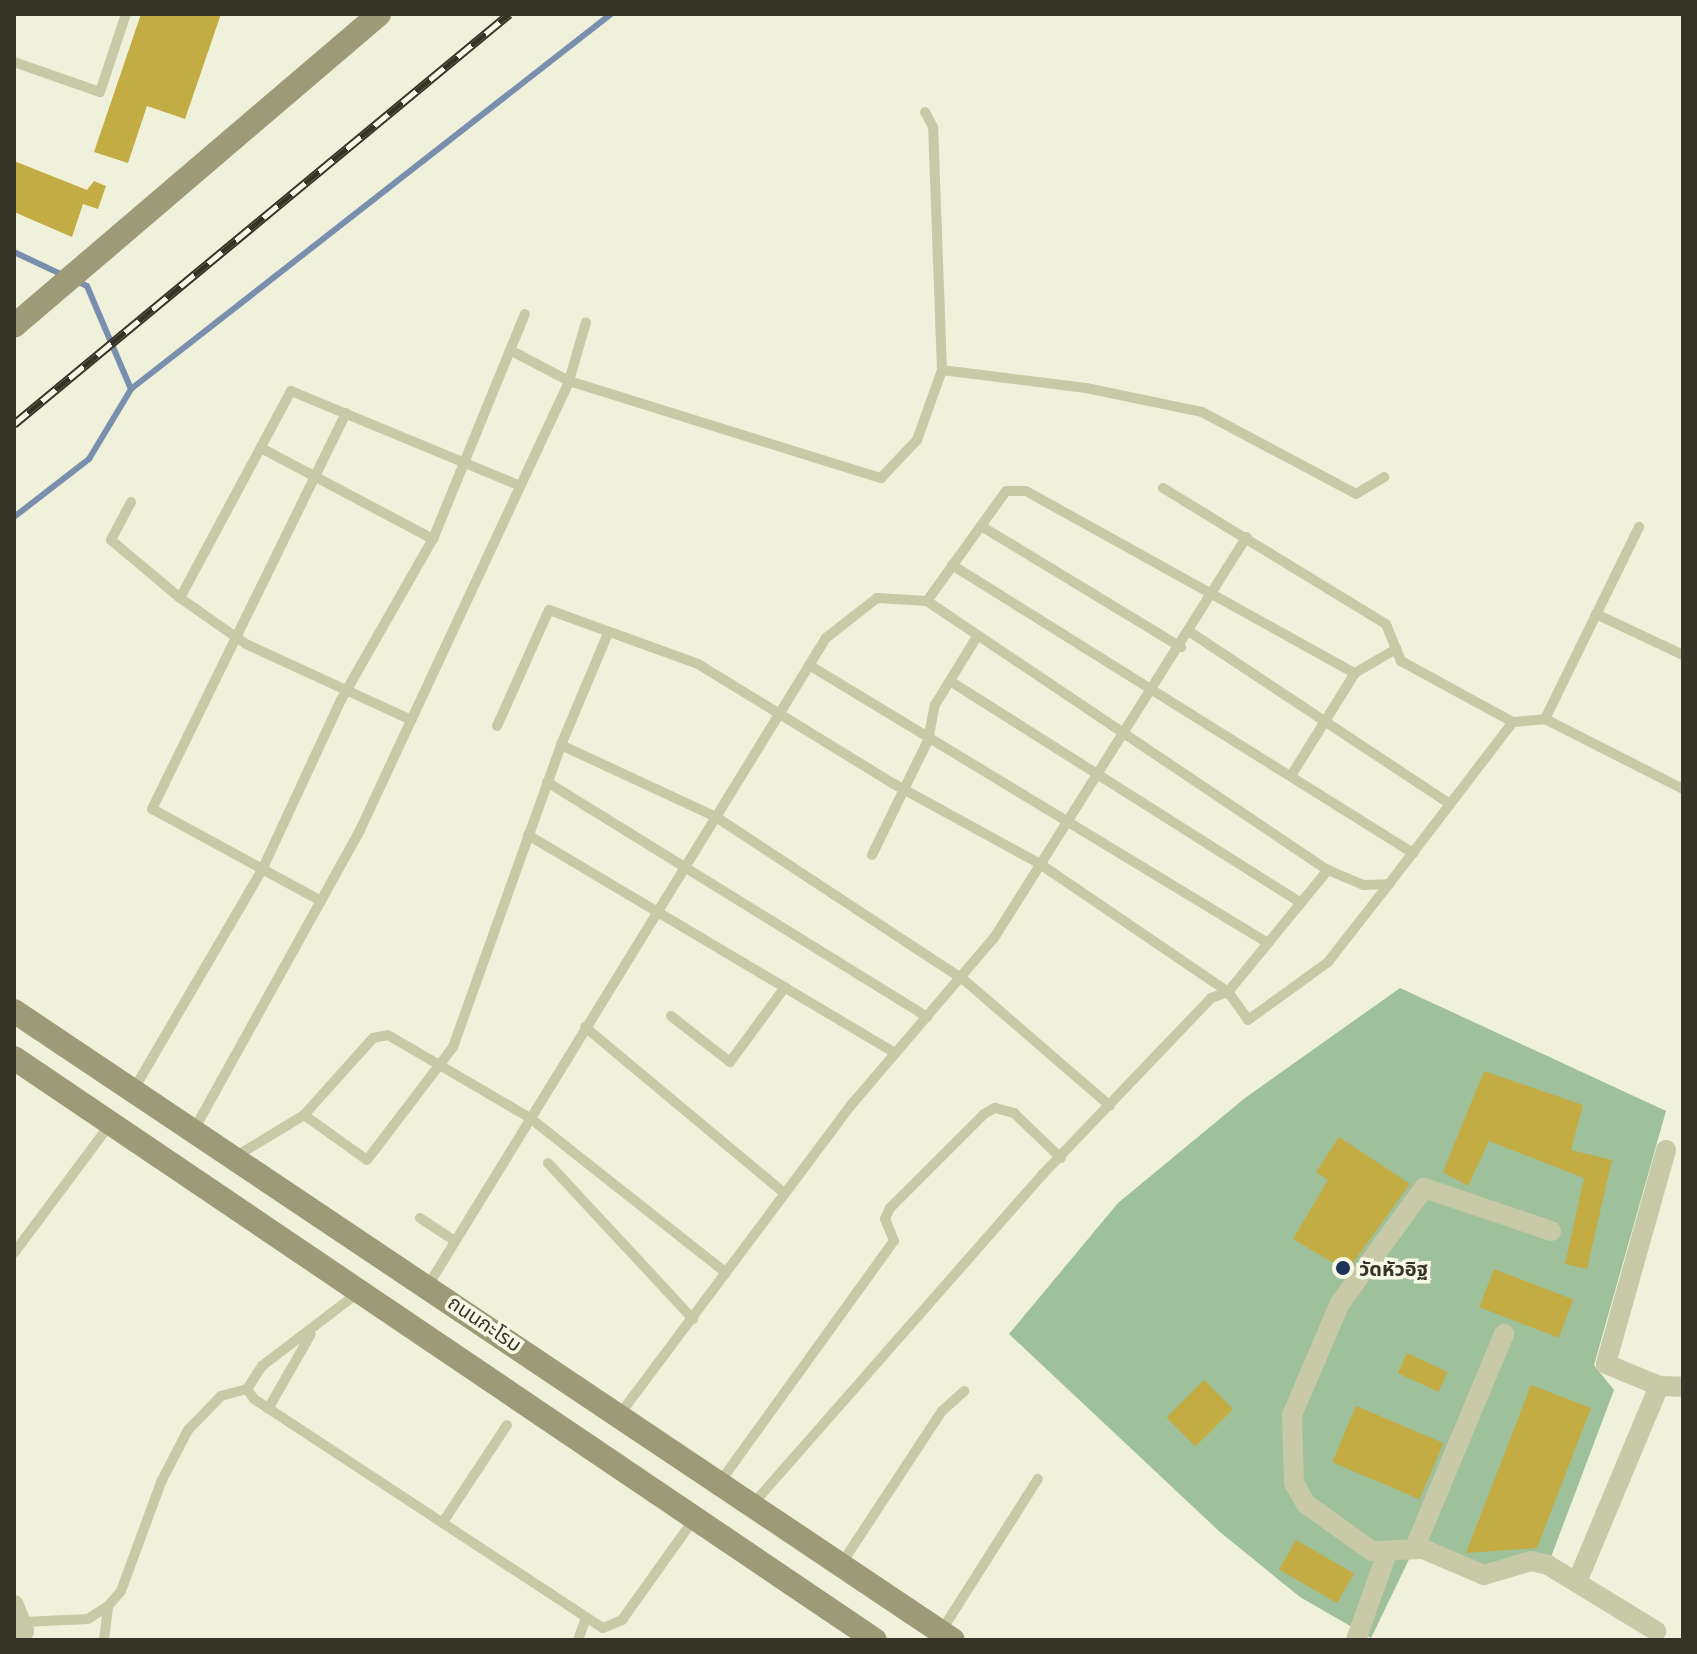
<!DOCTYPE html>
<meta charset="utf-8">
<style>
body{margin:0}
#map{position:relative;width:1697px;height:1654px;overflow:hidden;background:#eff1da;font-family:Commissioner,"Noto Sans Thai",sans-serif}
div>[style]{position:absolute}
.green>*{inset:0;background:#9ec09a}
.stream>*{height:6px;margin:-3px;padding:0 3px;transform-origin:3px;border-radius:3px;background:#7a8eae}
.building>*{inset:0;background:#c4ac45;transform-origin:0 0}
.lane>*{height:10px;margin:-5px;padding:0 5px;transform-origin:5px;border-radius:5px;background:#c8c9a6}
.street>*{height:20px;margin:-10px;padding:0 10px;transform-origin:10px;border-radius:10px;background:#c8c9a6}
.secondary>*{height:24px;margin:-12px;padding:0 12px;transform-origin:12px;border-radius:12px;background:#9d9a78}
.rail>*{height:9px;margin-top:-4.5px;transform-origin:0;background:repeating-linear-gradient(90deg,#f7f9e6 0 18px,#353427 0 36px);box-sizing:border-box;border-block:2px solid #353427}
.dots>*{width:22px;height:22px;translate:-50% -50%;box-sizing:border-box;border:4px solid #f7f9e6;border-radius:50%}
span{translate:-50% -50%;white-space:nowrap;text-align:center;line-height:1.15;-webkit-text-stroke:7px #f7f9e6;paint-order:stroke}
.poi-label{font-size:20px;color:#353427;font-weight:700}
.left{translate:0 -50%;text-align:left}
.street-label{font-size:20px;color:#353427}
.frame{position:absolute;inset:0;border:16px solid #353427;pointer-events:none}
</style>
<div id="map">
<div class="green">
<div style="clip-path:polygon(1400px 988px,1666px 1111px,1594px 1365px,1614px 1390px,1548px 1565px,1475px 1572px,1415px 1547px,1371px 1638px,1300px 1597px,1220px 1532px,1009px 1334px,1118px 1203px,1245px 1098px)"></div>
</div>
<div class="stream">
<div style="left:14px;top:252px;width:56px;rotate:25.2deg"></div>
<div style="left:75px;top:280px;width:13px;rotate:27deg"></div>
<div style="left:87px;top:286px;width:112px;rotate:66.9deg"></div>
<div style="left:14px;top:517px;width:95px;rotate:-37.7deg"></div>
<div style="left:89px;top:459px;width:82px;rotate:-59deg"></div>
<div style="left:131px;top:389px;width:609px;rotate:-38deg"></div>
</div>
<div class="building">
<div style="clip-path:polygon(141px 14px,221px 14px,185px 119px,147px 106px,128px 163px,94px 152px)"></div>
<div style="clip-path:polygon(14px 161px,87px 190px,94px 181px,106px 186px,98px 209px,83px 204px,72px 237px,14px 212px)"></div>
<div style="clip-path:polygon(1484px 1071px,1583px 1105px,1571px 1150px,1612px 1160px,1587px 1269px,1565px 1264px,1584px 1178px,1489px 1141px,1468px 1186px,1443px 1172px)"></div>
<div style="clip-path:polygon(1339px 1137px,1410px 1184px,1347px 1271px,1293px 1239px,1328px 1180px,1316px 1172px)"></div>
<div style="left:1494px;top:1269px;width:85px;height:41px;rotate:21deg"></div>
<div style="left:1407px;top:1353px;width:45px;height:22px;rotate:25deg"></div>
<div style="left:1204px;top:1380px;width:41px;height:53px;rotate:45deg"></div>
<div style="clip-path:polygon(1531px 1385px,1591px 1408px,1537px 1548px,1466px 1553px)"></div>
<div style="left:1356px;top:1406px;width:95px;height:61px;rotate:23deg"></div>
<div style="left:1296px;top:1540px;width:67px;height:34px;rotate:30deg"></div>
</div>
<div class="lane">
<div style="left:14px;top:62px;width:91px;rotate:19.2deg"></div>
<div style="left:100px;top:92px;width:82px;rotate:-71.6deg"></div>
<div style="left:512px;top:351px;width:64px;rotate:27.8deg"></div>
<div style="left:569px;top:381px;width:327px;rotate:17.3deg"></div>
<div style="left:881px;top:478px;width:52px;rotate:-46.5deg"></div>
<div style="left:917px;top:440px;width:74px;rotate:-70.3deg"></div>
<div style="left:942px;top:370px;width:243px;rotate:-92.1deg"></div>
<div style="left:933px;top:127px;width:17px;rotate:-118deg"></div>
<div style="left:942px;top:370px;width:145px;rotate:7.1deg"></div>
<div style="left:1086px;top:388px;width:118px;rotate:11.7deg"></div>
<div style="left:1202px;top:412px;width:174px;rotate:28deg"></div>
<div style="left:1356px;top:494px;width:33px;rotate:-31deg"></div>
<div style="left:261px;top:448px;width:195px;rotate:27.9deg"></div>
<div style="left:1163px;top:488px;width:261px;rotate:31.4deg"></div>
<div style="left:1386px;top:624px;width:40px;rotate:68deg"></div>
<div style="left:1401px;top:661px;width:128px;rotate:28.6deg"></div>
<div style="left:131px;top:502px;width:43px;rotate:117.8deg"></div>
<div style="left:111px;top:540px;width:90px;rotate:40deg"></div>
<div style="left:180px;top:598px;width:80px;rotate:34.9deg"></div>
<div style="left:246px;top:644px;width:182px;rotate:24.7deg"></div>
<div style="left:981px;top:526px;width:234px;rotate:31.2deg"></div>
<div style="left:952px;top:565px;width:544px;rotate:31.99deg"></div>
<div style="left:180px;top:598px;width:235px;rotate:-61.8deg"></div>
<div style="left:291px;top:391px;width:248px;rotate:22.5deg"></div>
<div style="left:927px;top:601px;width:483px;rotate:33.9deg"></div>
<div style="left:1596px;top:614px;width:96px;rotate:25.2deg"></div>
<div style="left:1190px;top:632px;width:312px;rotate:33.5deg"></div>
<div style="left:809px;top:665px;width:537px;rotate:31.2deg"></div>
<div style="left:1355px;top:673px;width:48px;rotate:-30.3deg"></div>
<div style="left:950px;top:681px;width:415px;rotate:32.3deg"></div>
<div style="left:1545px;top:719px;width:155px;rotate:26.9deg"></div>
<div style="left:497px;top:726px;width:127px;rotate:-65.9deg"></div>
<div style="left:549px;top:610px;width:158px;rotate:19.9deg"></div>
<div style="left:698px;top:664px;width:230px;rotate:31.5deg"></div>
<div style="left:894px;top:784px;width:166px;rotate:28.7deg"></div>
<div style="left:1040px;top:864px;width:227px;rotate:34.2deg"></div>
<div style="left:1228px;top:992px;width:34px;rotate:54deg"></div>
<div style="left:1248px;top:1020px;width:99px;rotate:-35.9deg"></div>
<div style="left:1328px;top:962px;width:99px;rotate:-52deg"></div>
<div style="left:561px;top:745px;width:171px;rotate:24.9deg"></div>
<div style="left:716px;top:817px;width:295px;rotate:33.3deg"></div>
<div style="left:963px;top:979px;width:194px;rotate:40.8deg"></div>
<div style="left:547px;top:782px;width:447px;rotate:31.7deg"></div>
<div style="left:528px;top:835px;width:425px;rotate:30.7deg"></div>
<div style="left:872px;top:855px;width:128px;rotate:-64deg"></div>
<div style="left:928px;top:740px;width:36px;rotate:-79deg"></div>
<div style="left:935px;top:705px;width:79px;rotate:-58.5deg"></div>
<div style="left:321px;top:901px;width:192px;rotate:-151.4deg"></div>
<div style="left:152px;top:809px;width:441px;rotate:-63.9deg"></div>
<div style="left:671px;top:1016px;width:75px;rotate:37.9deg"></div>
<div style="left:730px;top:1062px;width:93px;rotate:-53.7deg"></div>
<div style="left:585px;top:1027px;width:258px;rotate:39.8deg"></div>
<div style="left:134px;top:1089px;width:254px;rotate:-59.7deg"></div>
<div style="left:262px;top:870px;width:187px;rotate:-65.1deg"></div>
<div style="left:341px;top:700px;width:185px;rotate:-60.3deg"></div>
<div style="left:433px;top:539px;width:243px;rotate:-67.8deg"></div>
<div style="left:304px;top:1115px;width:77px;rotate:35.5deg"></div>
<div style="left:367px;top:1160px;width:142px;rotate:-52.7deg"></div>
<div style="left:453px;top:1047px;width:321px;rotate:-70.3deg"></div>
<div style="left:561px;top:745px;width:121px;rotate:-67.2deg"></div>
<div style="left:195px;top:1128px;width:341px;rotate:-61deg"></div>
<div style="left:360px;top:830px;width:495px;rotate:-65deg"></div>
<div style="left:569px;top:381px;width:61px;rotate:-73.9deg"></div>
<div style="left:238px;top:1155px;width:77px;rotate:-31.2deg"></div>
<div style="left:304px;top:1115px;width:103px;rotate:-48.1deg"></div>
<div style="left:373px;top:1038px;width:15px;rotate:-11deg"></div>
<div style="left:388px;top:1035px;width:164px;rotate:30.3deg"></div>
<div style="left:530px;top:1118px;width:250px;rotate:38.3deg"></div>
<div style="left:548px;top:1163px;width:213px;rotate:47.1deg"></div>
<div style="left:420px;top:1218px;width:42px;rotate:33.3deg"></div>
<div style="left:14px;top:1253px;width:161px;rotate:-53.3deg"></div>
<div style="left:429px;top:1284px;width:758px;rotate:-58.43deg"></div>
<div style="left:826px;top:638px;width:65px;rotate:-38.1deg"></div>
<div style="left:877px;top:598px;width:50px;rotate:3.4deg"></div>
<div style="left:927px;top:601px;width:135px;rotate:-54.3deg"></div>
<div style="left:1006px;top:491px;width:20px"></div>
<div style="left:1026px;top:491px;width:376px;rotate:29deg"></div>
<div style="left:1355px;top:673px;width:121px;rotate:121.9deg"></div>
<div style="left:359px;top:1292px;width:122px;rotate:142.7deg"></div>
<div style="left:262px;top:1366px;width:27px;rotate:123deg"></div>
<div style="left:247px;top:1389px;width:12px;rotate:55deg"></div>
<div style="left:254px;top:1399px;width:417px;rotate:33.3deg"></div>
<div style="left:603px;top:1628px;width:21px;rotate:-23deg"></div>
<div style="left:622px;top:1620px;width:124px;rotate:-54.5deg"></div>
<div style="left:268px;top:1409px;width:86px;rotate:-60.2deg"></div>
<div style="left:620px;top:1414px;width:387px;rotate:-53.2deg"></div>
<div style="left:852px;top:1104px;width:218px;rotate:-49.5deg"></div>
<div style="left:994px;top:938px;width:474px;rotate:-57.8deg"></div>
<div style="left:720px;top:1482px;width:297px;rotate:-54.2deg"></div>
<div style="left:894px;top:1241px;width:24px;rotate:-112deg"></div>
<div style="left:885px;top:1219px;width:12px;rotate:-66deg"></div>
<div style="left:890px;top:1208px;width:133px;rotate:-45deg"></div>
<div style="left:984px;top:1114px;width:13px;rotate:-29deg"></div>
<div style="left:995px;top:1108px;width:20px;rotate:15deg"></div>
<div style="left:1014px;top:1113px;width:65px;rotate:43.8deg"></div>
<div style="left:753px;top:1504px;width:438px;rotate:-48.7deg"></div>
<div style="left:1042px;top:1175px;width:245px;rotate:-46.3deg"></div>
<div style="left:1211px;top:998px;width:18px;rotate:-19deg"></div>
<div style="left:1228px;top:992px;width:158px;rotate:-50.7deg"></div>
<div style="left:1328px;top:870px;width:39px;rotate:23deg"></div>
<div style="left:1364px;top:885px;width:25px;rotate:-2deg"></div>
<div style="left:1389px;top:884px;width:204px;rotate:-52.6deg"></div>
<div style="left:1513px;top:722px;width:32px;rotate:-5deg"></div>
<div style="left:1545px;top:719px;width:214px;rotate:-63.9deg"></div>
<div style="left:443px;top:1522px;width:116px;rotate:-56.6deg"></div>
<div style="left:842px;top:1563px;width:182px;rotate:-56.7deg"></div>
<div style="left:942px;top:1411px;width:30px;rotate:-42deg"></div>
<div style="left:24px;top:1622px;width:64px;rotate:-2.7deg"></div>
<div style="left:88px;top:1619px;width:24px;rotate:-33deg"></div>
<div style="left:108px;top:1606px;width:20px;rotate:-49deg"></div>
<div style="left:121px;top:1591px;width:116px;rotate:-69.8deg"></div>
<div style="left:161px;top:1482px;width:59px;rotate:-62.6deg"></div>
<div style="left:188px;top:1430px;width:47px;rotate:-45.9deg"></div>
<div style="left:221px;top:1396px;width:27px;rotate:-15deg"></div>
<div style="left:942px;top:1630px;width:179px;rotate:-57.6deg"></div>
<div style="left:104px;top:1640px;width:34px;rotate:-83deg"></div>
<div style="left:578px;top:1640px;width:23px;rotate:-70deg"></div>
</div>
<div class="street">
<div style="left:1666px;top:1150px;width:222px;rotate:105.7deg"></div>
<div style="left:1606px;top:1364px;width:57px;rotate:22.5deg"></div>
<div style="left:1659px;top:1386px;width:24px;rotate:2deg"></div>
<div style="left:1551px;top:1231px;width:134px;rotate:-161.3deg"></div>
<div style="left:1424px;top:1188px;width:142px;rotate:126.1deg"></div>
<div style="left:1340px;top:1303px;width:122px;rotate:113.2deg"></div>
<div style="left:1292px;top:1415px;width:68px;rotate:88.3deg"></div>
<div style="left:1294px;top:1483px;width:24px;rotate:60deg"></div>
<div style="left:1306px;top:1504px;width:81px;rotate:35.5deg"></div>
<div style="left:1372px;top:1551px;width:51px;rotate:-2.2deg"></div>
<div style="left:1423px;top:1549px;width:66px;rotate:23.1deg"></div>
<div style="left:1484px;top:1575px;width:49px;rotate:-16.6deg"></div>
<div style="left:1531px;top:1561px;width:17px;rotate:13deg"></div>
<div style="left:1548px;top:1565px;width:127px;rotate:31.4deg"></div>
<div style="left:1415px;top:1547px;width:231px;rotate:-67.3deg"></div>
<div style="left:1577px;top:1582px;width:212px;rotate:-67.3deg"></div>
<div style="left:14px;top:1605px;width:28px;rotate:69deg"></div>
<div style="left:24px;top:1631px;width:13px;rotate:135deg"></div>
<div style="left:1356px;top:1640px;width:92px;rotate:-70.4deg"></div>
</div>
<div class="secondary">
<div style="left:14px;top:326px;width:480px;rotate:-40.5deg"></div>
<div style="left:14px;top:1011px;width:1130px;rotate:33.82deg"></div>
<div style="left:14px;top:1058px;width:1039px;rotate:34.06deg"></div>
</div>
<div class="rail">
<div style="left:14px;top:424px;width:643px;rotate:-39.63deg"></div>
</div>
<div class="dots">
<div style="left:1343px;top:1268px;background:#1d3256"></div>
</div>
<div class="poi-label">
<span class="left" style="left:1359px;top:1268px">วัดหัวอิฐ</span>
</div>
<div class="street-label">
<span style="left:485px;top:1323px;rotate:34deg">ถนนกะโรม</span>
</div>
<div class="frame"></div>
</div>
